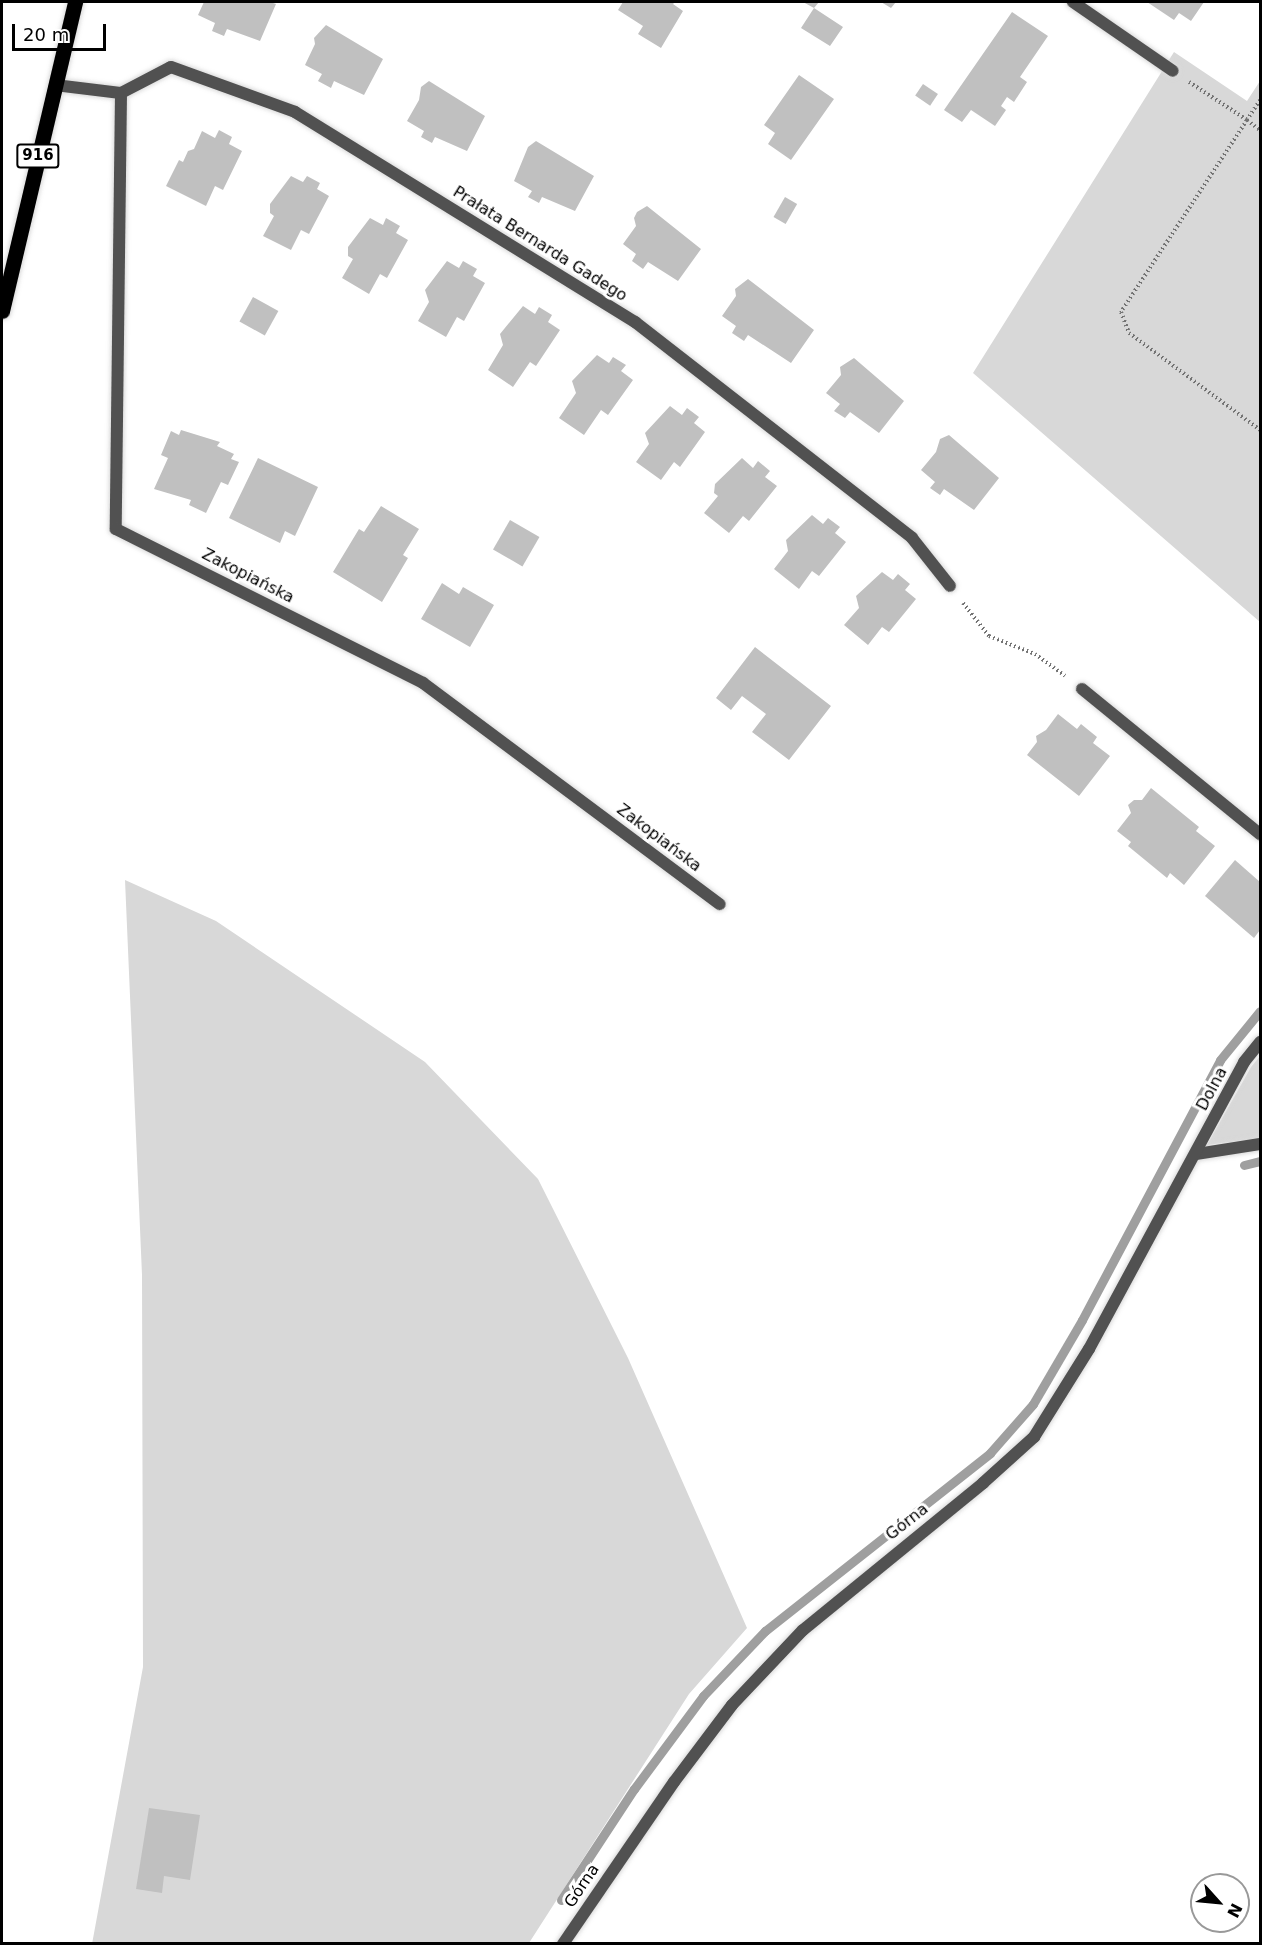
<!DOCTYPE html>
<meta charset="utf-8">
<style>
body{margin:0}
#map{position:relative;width:1262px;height:1945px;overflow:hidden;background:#fff;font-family:"DejaVu Sans",sans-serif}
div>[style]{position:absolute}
.green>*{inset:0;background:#d8d8d8}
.stream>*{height:9px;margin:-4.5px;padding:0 4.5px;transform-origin:4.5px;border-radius:4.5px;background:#9f9f9f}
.building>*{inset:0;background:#c0c0c0;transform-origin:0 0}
.path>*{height:4px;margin-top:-2px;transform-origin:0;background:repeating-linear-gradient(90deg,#737373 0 1.5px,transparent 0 4.5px)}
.roads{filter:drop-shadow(0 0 2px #dbdbdb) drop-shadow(0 0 2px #dbdbdb)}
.street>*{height:12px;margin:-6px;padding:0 6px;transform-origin:6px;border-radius:6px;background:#515151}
.primary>*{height:15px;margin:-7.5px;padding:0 7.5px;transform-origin:7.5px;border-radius:7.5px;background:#000}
span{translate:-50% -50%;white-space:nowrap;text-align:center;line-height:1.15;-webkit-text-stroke:6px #fff;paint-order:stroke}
.shield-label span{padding:2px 4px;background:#fff;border:2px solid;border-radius:4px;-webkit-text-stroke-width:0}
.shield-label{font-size:15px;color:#000;font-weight:700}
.street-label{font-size:16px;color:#000}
.frame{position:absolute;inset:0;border:3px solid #000;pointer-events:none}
.north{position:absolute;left:1190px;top:1873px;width:60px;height:60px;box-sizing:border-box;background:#fff;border:2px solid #999;border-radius:50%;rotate:117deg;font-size:16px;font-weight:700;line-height:24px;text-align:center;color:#000}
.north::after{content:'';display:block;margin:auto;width:21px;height:27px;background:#000;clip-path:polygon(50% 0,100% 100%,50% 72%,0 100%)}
.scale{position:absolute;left:12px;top:24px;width:94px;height:27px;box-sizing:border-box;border:3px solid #000;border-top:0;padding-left:8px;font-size:18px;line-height:21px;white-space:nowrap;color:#000;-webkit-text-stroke:4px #fff;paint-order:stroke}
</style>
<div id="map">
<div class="green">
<div style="clip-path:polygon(1174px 52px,1247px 101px,1260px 81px,1260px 622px,973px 373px)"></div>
<div style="clip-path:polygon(125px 880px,216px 921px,425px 1062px,538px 1179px,628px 1358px,747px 1628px,689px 1694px,529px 1943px,92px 1944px,143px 1667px,142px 1275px)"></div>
<div style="clip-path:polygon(1260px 1056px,1260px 1138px,1207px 1145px,1251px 1067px)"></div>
</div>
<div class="stream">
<div style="left:1244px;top:1165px;width:16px;rotate:-14deg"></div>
<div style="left:561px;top:1900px;width:133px;rotate:-56.7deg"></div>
<div style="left:634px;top:1789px;width:116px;rotate:-53.4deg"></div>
<div style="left:703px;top:1696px;width:90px;rotate:-46.4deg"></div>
<div style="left:765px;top:1631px;width:287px;rotate:-38.3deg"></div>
<div style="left:990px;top:1453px;width:65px;rotate:-48.7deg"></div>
<div style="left:1033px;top:1404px;width:97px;rotate:-59.7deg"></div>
<div style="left:1082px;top:1320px;width:294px;rotate:-62deg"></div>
<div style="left:1220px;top:1060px;width:63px;rotate:-50.8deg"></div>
</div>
<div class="building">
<div style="clip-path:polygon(204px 2px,270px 2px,276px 4px,260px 41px,227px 29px,224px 36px,212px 31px,215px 23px,198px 15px)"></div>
<div style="clip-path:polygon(623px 2px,675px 2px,673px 4px,683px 11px,661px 48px,638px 34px,643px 26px,618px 10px)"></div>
<div style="clip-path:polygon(803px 2px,819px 2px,814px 8px,843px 27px,830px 46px,801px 28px,814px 8px)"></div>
<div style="clip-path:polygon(881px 2px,896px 2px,891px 8px)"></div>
<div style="clip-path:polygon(1147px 2px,1204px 2px,1191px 21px,1179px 13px,1174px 20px)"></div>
<div style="clip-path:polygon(1012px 12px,1048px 36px,1020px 77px,1027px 82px,1014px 102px,1007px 97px,1001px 106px,1006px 110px,995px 126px,971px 110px,962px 122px,944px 110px)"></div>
<div style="clip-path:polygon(326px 25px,383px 59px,364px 95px,334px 81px,331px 88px,318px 81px,322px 74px,305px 65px,315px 44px,314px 38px)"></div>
<div style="clip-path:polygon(799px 75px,834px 99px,791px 160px,768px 144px,775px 133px,764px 125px)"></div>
<div style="clip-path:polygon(429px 81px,485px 116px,467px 151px,435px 137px,432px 143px,421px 137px,424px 131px,407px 121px,419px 100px,421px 87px)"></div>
<div style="left:923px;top:84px;width:18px;height:14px;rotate:34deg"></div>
<div style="clip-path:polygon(219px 130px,232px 137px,229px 144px,242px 151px,223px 190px,215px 186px,206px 206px,166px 186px,179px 160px,183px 162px,188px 151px,194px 149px,202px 131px,215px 138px)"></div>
<div style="clip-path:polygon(536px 141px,594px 176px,575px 211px,542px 197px,539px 203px,528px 197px,532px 191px,514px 181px,528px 147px)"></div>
<div style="clip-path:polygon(291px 176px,303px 182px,307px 176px,320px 183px,317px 189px,329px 196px,309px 234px,301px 230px,291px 250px,263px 236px,274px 216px,270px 213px,270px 204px)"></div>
<div style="left:785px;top:197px;width:14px;height:23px;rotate:30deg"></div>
<div style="clip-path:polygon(647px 206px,701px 249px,678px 281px,648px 262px,643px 269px,632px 261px,636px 254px,623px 244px,636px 226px,634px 218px,637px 212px)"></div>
<div style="clip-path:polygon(370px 218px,383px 225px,386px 218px,400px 226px,396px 233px,408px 240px,387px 278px,380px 274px,369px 294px,342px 278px,353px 259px,348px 256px,348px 247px)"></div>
<div style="clip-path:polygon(447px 261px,459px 268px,463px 261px,477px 269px,473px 276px,485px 283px,464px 321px,457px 317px,446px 337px,418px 321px,429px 302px,425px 290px)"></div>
<div style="clip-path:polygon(748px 279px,814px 330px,791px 363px,748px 335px,744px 341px,732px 333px,736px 326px,722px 316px,736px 296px,735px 289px)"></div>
<div style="left:253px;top:297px;width:29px;height:28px;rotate:29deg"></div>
<div style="clip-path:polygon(523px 306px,535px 314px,539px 307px,552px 315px,548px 322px,560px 330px,536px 366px,530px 362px,513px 387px,488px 370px,503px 345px,500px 334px)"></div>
<div style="clip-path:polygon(597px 355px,609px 363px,613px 357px,626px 365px,621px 371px,633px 380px,608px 415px,601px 410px,584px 435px,559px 418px,576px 393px,572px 381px)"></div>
<div style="clip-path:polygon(854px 358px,904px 401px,879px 433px,850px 412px,845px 418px,834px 411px,840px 404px,826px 393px,841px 375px,840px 367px)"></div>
<div style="clip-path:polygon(670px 406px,682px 415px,687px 408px,699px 417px,694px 423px,705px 432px,680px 467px,674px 462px,661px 480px,636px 462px,649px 444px,645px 433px)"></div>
<div style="clip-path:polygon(181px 430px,220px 442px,217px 446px,234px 454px,231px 459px,239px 462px,228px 485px,221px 482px,206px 513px,189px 505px,191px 500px,154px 489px,168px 458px,161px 455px,171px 431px,179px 435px)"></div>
<div style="clip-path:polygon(949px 435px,999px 478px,974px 510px,944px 489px,940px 495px,930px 488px,935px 482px,921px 470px,936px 452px,940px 439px)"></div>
<div style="clip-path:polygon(258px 458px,318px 487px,295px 536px,285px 531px,280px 543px,229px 518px)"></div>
<div style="clip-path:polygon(742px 458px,753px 468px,758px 461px,770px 471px,765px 477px,777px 486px,749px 521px,743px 516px,729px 533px,704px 513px,718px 496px,714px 493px,715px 484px)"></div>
<div style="clip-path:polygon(381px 506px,419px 529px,403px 555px,408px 558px,382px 602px,333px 572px,359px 529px,364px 532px)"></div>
<div style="clip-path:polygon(812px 515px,823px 524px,828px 518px,840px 527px,835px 533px,846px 542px,819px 576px,812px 571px,799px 589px,774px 569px,788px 551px,786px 540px)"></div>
<div style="left:510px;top:520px;width:34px;height:34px;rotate:30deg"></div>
<div style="clip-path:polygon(882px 572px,893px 580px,898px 574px,910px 584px,905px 590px,916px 599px,889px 632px,882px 627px,868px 645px,844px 625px,859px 608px,856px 596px)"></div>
<div style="clip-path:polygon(442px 583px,459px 594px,463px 587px,494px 605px,470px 647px,421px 619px)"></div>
<div style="clip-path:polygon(755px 647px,831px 706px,789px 760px,752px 732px,766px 714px,742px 696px,731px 710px,716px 698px)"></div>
<div style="clip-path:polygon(1058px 714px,1077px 729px,1081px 724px,1097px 737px,1093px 743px,1110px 756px,1079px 796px,1027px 755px,1037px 742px,1036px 736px,1046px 730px)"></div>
<div style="clip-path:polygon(1151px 788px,1199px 827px,1196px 831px,1215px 846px,1184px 885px,1170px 873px,1167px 878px,1128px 846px,1131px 842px,1117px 831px,1131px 813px,1128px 805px,1134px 800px,1142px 800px)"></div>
<div style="clip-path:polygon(1235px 860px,1260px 882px,1260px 930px,1254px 938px,1205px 896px)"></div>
<div style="clip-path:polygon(149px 1808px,200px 1815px,190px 1880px,164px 1876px,162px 1893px,136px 1889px)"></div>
</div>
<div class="path">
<div style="left:1189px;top:82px;width:69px;rotate:33.2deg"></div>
<div style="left:1247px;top:120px;width:230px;rotate:123.3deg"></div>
<div style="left:1121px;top:312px;width:22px;rotate:69deg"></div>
<div style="left:1129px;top:333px;width:163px;rotate:36.5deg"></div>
<div style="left:1260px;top:100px;width:24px;rotate:123deg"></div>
<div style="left:1247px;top:120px;width:16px;rotate:38deg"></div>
<div style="left:963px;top:603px;width:42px;rotate:51.8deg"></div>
<div style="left:989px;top:636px;width:49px;rotate:21.4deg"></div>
<div style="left:1035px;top:654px;width:37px;rotate:36deg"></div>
</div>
<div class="roads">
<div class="street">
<div style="left:1073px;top:2px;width:121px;rotate:34.6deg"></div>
<div style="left:55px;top:85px;width:66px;rotate:6.9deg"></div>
<div style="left:121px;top:93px;width:56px;rotate:-27.5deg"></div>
<div style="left:171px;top:67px;width:132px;rotate:19.9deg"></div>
<div style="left:295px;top:112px;width:400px;rotate:31.7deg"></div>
<div style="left:635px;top:322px;width:351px;rotate:37.9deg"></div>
<div style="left:912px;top:538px;width:61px;rotate:51.6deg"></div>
<div style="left:121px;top:93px;width:436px;rotate:90.7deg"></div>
<div style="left:116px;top:529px;width:343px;rotate:26.6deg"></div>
<div style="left:423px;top:683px;width:370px;rotate:36.7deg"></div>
<div style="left:1082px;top:689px;width:230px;rotate:39.2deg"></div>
<div style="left:1197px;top:1154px;width:64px;rotate:-9deg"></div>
<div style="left:563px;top:1944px;width:196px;rotate:-55.6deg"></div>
<div style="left:674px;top:1782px;width:96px;rotate:-53deg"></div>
<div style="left:732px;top:1705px;width:103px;rotate:-46.6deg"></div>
<div style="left:803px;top:1630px;width:232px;rotate:-39.2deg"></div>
<div style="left:983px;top:1483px;width:69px;rotate:-42deg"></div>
<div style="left:1034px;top:1437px;width:104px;rotate:-58deg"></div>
<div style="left:1089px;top:1349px;width:326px;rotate:-61.6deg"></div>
<div style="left:1244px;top:1062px;width:26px;rotate:-51deg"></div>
</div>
<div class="primary">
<div style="left:2px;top:311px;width:318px;rotate:-76.7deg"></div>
</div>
</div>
<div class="shield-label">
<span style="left:38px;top:156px">916</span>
</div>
<div class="street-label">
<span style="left:540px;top:244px;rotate:32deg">Prałata Bernarda Gadego</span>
<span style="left:248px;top:576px;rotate:27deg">Zakopiańska</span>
<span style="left:659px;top:838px;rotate:37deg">Zakopiańska</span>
<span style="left:1212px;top:1089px;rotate:-62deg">Dolna</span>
<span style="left:907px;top:1522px;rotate:-38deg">Górna</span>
<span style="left:582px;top:1886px;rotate:-56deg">Górna</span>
</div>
<div class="frame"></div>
<div class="north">N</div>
<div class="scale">20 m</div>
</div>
